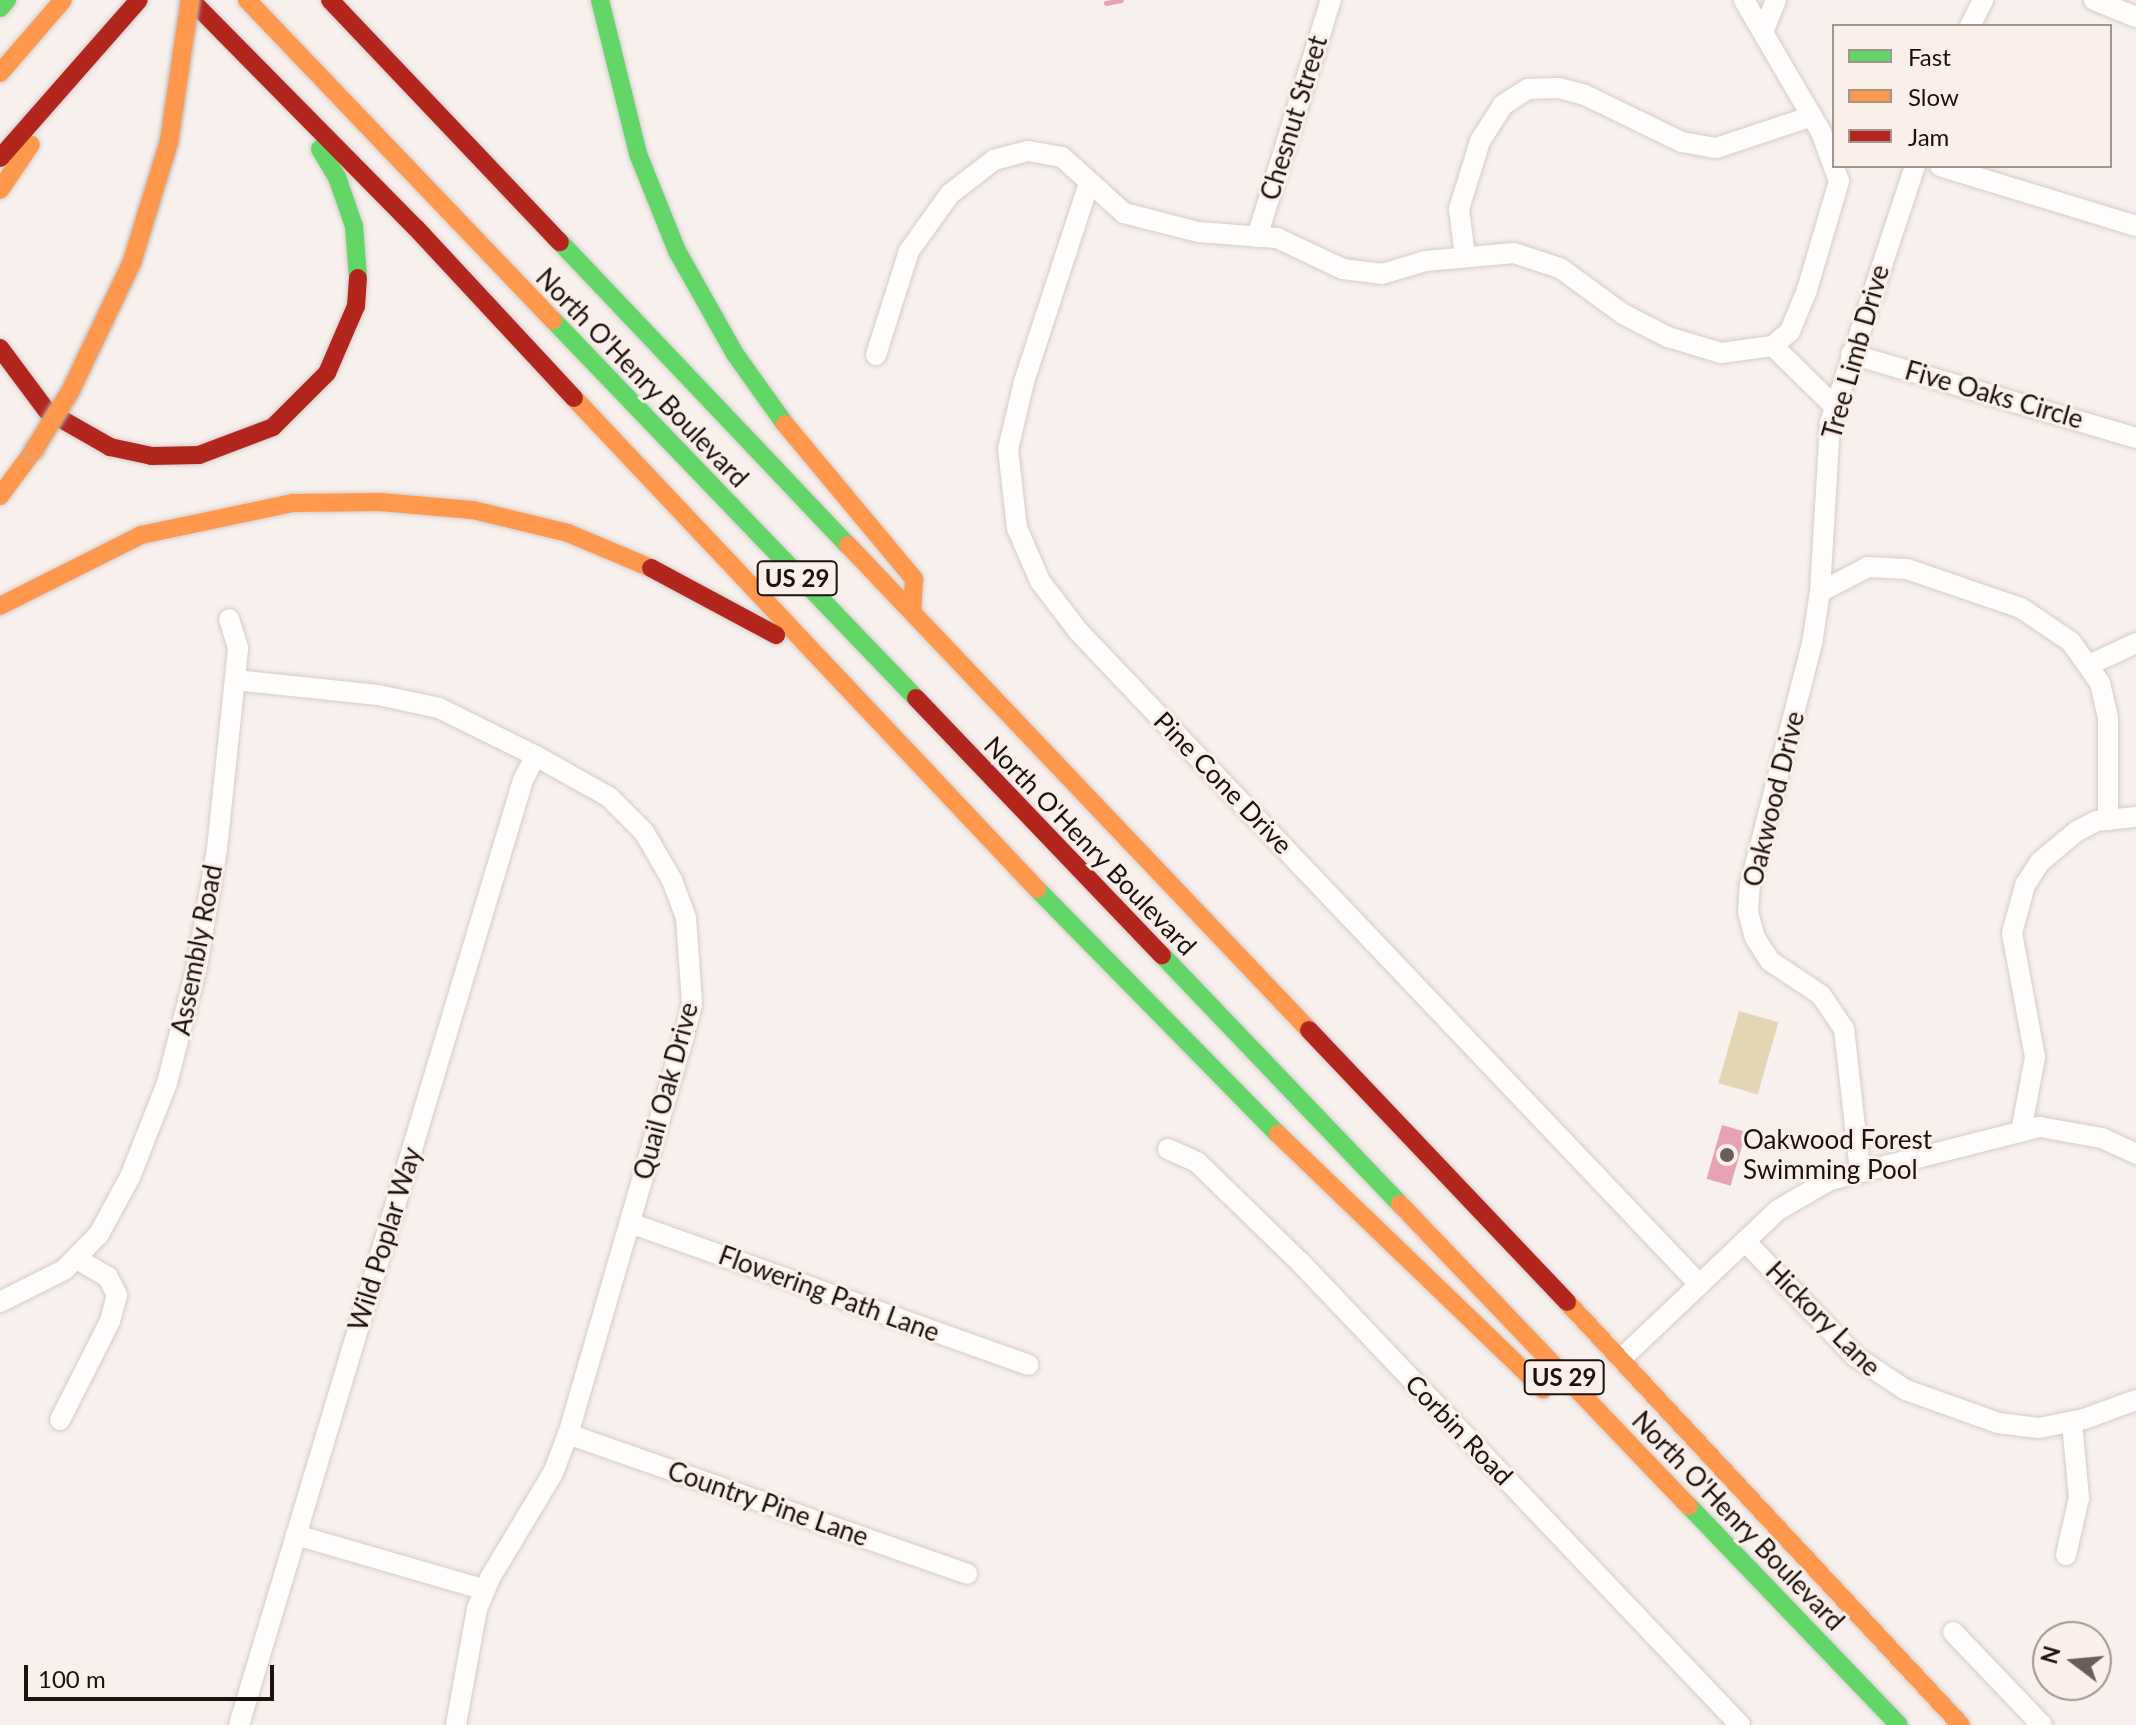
<!DOCTYPE html>
<style>
body{margin:0}
#map{position:relative;width:2136px;height:1725px;overflow:hidden;background:#f7f0ed;font-family:Lato,sans-serif}
div>[style]{position:absolute}
.green>*{inset:0;background:#e3d6b5;transform-origin:0 0}
.water>*{inset:0;background:#e6a3b5;transform-origin:0 0}
.stream>*{height:5px;margin:-2.5px;padding:0 2.5px;transform-origin:2.5px;border-radius:2.5px;background:#e6a3b5}
.roads{filter:drop-shadow(0 0 2px #d5cdc9) drop-shadow(0 0 2px #d5cdc9)}
.street>*{height:20px;margin:-10px;padding:0 10px;transform-origin:10px;border-radius:10px;background:#fefdfc}
.fast>*{height:18px;margin:-9px;padding:0 9px;transform-origin:9px;border-radius:9px;background:#63d668}
.slow>*{height:18px;margin:-9px;padding:0 9px;transform-origin:9px;border-radius:9px;background:#ff974d}
.jam>*{height:18px;margin:-9px;padding:0 9px;transform-origin:9px;border-radius:9px;background:#b3261e}
.bridges{filter:drop-shadow(0 0 2px #beb2a8) drop-shadow(0 0 2px #beb2a8)}
.slow-bridge>*{height:18px;margin:-9px;padding:0 9px;transform-origin:9px;border-radius:9px;background:#ff974d}
.dots>*{width:22px;height:22px;translate:-50% -50%;box-sizing:border-box;border:4px solid #fbefe9;border-radius:50%}
span{translate:-50% -50%;white-space:nowrap;text-align:center;line-height:1.15;-webkit-text-stroke:6px #fbefe9;paint-order:stroke}
.shield-label span{padding:2px 6px;background:#fbefe9;border:2px solid;border-radius:6px;-webkit-text-stroke-width:0}
.shield-label{font-size:24px;color:#1b110d;font-weight:700}
.street-label{font-size:26px;color:#1b110d}
.poi-label{font-size:26px;color:#1b110d}
.left{translate:0 -50%;text-align:left}
.legend{position:absolute;left:1832px;top:24px;width:280px;height:144px;box-sizing:border-box;background:#fbefe9;border:2px solid #a19691;margin:0;padding:10px 14px;list-style:none;font-size:24px;color:#1b110d}
.legend li{display:flex;align-items:center;gap:16px;height:40px}
.legend b{width:40px;border:2px solid #a19691}
.north{position:absolute;left:2032px;top:1621px;width:80px;height:80px;box-sizing:border-box;background:#fbefe9;border:2px solid #a19691;border-radius:50%;rotate:286deg;font-size:22px;font-weight:700;line-height:32px;text-align:center;color:#1b110d}
.north::after{content:'';display:block;margin:auto;width:28px;height:36px;background:#685f5b;clip-path:polygon(50% 0,100% 100%,50% 72%,0 100%)}
.scale{position:absolute;left:24px;top:1665px;width:250px;height:36px;box-sizing:border-box;border:4px solid #1b110d;border-top:0;padding-left:10px;font-size:24px;line-height:28px;white-space:nowrap;color:#1b110d;-webkit-text-stroke:6px #fbefe9;paint-order:stroke}
</style>
<div id="map">
<div class="green">
<div style="left:1739px;top:1011px;width:41px;height:75px;rotate:16deg"></div>
</div>
<div class="water">
<div style="left:1722px;top:1125px;width:25px;height:56px;rotate:16deg"></div>
</div>
<div class="stream">
<div style="left:1106px;top:3px;width:15px;rotate:-11deg"></div>
</div>
<div class="roads">
<div class="street">
<div style="left:2094px;top:0;width:45px;rotate:22deg"></div>
<div style="left:1970px;top:26px;width:29px;rotate:-63deg"></div>
<div style="left:1763px;top:32px;width:35px;rotate:-68deg"></div>
<div style="left:1940px;top:166px;width:205px;rotate:17deg"></div>
<div style="left:1089px;top:183px;width:209px;rotate:108.1deg"></div>
<div style="left:1024px;top:382px;width:69px;rotate:103.4deg"></div>
<div style="left:1008px;top:449px;width:80px;rotate:83.5deg"></div>
<div style="left:1017px;top:528px;width:58px;rotate:66.5deg"></div>
<div style="left:1040px;top:581px;width:64px;rotate:52.6deg"></div>
<div style="left:1079px;top:632px;width:898px;rotate:46.44deg"></div>
<div style="left:1257px;top:237px;width:248px;rotate:-72.7deg"></div>
<div style="left:1465px;top:256px;width:47px;rotate:-97.3deg"></div>
<div style="left:1459px;top:209px;width:71px;rotate:-72.8deg"></div>
<div style="left:1480px;top:141px;width:43px;rotate:-57.4deg"></div>
<div style="left:1503px;top:105px;width:30px;rotate:-33deg"></div>
<div style="left:1528px;top:89px;width:31px;rotate:-2deg"></div>
<div style="left:1559px;top:88px;width:27px;rotate:15deg"></div>
<div style="left:1585px;top:95px;width:108px;rotate:25.9deg"></div>
<div style="left:1682px;top:142px;width:35px;rotate:10deg"></div>
<div style="left:1716px;top:148px;width:101px;rotate:-18.4deg"></div>
<div style="left:1773px;top:346px;width:87px;rotate:44.5deg"></div>
<div style="left:1851px;top:354px;width:297px;rotate:16.4deg"></div>
<div style="left:876px;top:355px;width:109px;rotate:-72.4deg"></div>
<div style="left:909px;top:251px;width:70px;rotate:-54.3deg"></div>
<div style="left:950px;top:194px;width:56px;rotate:-37.7deg"></div>
<div style="left:994px;top:160px;width:35px;rotate:-15deg"></div>
<div style="left:1028px;top:151px;width:35px;rotate:10deg"></div>
<div style="left:1062px;top:157px;width:84px;rotate:42.1deg"></div>
<div style="left:1124px;top:213px;width:76px;rotate:14.4deg"></div>
<div style="left:1198px;top:232px;width:79px;rotate:4.3deg"></div>
<div style="left:1277px;top:238px;width:73px;rotate:25.2deg"></div>
<div style="left:1343px;top:269px;width:39px;rotate:7deg"></div>
<div style="left:1382px;top:274px;width:46px;rotate:-16.5deg"></div>
<div style="left:1426px;top:261px;width:88px;rotate:-5.2deg"></div>
<div style="left:1514px;top:253px;width:48px;rotate:18.1deg"></div>
<div style="left:1560px;top:268px;width:78px;rotate:36.1deg"></div>
<div style="left:1623px;top:314px;width:51px;rotate:27.1deg"></div>
<div style="left:1668px;top:337px;width:55px;rotate:16.8deg"></div>
<div style="left:1721px;top:353px;width:52px;rotate:-7.7deg"></div>
<div style="left:1773px;top:346px;width:23px;rotate:-41deg"></div>
<div style="left:1790px;top:331px;width:44px;rotate:-67.5deg"></div>
<div style="left:1807px;top:290px;width:114px;rotate:-73.6deg"></div>
<div style="left:1839px;top:181px;width:52px;rotate:-110.2deg"></div>
<div style="left:1821px;top:132px;width:153px;rotate:-120.3deg"></div>
<div style="left:1820px;top:592px;width:169px;rotate:-86.6deg"></div>
<div style="left:1830px;top:423px;width:271px;rotate:-71.7deg"></div>
<div style="left:2089px;top:665px;width:52px;rotate:-25.1deg"></div>
<div style="left:235px;top:680px;width:144px;rotate:6deg"></div>
<div style="left:378px;top:695px;width:62px;rotate:12deg"></div>
<div style="left:439px;top:708px;width:108px;rotate:26.3deg"></div>
<div style="left:536px;top:756px;width:84px;rotate:29.3deg"></div>
<div style="left:609px;top:797px;width:49px;rotate:45deg"></div>
<div style="left:644px;top:832px;width:56px;rotate:59.7deg"></div>
<div style="left:672px;top:880px;width:40px;rotate:69.8deg"></div>
<div style="left:686px;top:918px;width:86px;rotate:86deg"></div>
<div style="left:692px;top:1004px;width:36px;rotate:104deg"></div>
<div style="left:683px;top:1039px;width:411px;rotate:106.2deg"></div>
<div style="left:568px;top:1434px;width:42px;rotate:111deg"></div>
<div style="left:553px;top:1473px;width:122px;rotate:121deg"></div>
<div style="left:490px;top:1578px;width:34px;rotate:113deg"></div>
<div style="left:477px;top:1609px;width:118px;rotate:100.3deg"></div>
<div style="left:2021px;top:1132px;width:76px;rotate:-79.4deg"></div>
<div style="left:2035px;top:1057px;width:126px;rotate:-100.5deg"></div>
<div style="left:2012px;top:933px;width:50px;rotate:-74.8deg"></div>
<div style="left:2025px;top:885px;width:27px;rotate:-57deg"></div>
<div style="left:2040px;top:862px;width:48px;rotate:-40deg"></div>
<div style="left:2077px;top:831px;width:22px;rotate:-27deg"></div>
<div style="left:2097px;top:821px;width:39px;rotate:-6deg"></div>
<div style="left:1168px;top:1149px;width:32px;rotate:24deg"></div>
<div style="left:1197px;top:1162px;width:144px;rotate:44.2deg"></div>
<div style="left:1300px;top:1262px;width:639px;rotate:46.46deg"></div>
<div style="left:1860px;top:1171px;width:143px;rotate:-96.4deg"></div>
<div style="left:1844px;top:1029px;width:41px;rotate:-124.1deg"></div>
<div style="left:1821px;top:995px;width:61px;rotate:-146.3deg"></div>
<div style="left:1770px;top:961px;width:27px;rotate:-123deg"></div>
<div style="left:1755px;top:938px;width:27px;rotate:-105deg"></div>
<div style="left:1748px;top:912px;width:27px;rotate:-86deg"></div>
<div style="left:1750px;top:885px;width:249px;rotate:-75.6deg"></div>
<div style="left:1812px;top:644px;width:53px;rotate:-81.3deg"></div>
<div style="left:1820px;top:592px;width:54px;rotate:-27.5deg"></div>
<div style="left:1868px;top:567px;width:39px;rotate:3deg"></div>
<div style="left:1907px;top:569px;width:120px;rotate:18.9deg"></div>
<div style="left:2021px;top:608px;width:60px;rotate:34.2deg"></div>
<div style="left:2071px;top:642px;width:50px;rotate:54.7deg"></div>
<div style="left:2100px;top:683px;width:35px;rotate:77deg"></div>
<div style="left:2108px;top:717px;width:103px;rotate:90deg"></div>
<div style="left:630px;top:1223px;width:423px;rotate:19.6deg"></div>
<div style="left:1745px;top:1241px;width:161px;rotate:46.3deg"></div>
<div style="left:1856px;top:1357px;width:60px;rotate:33.4deg"></div>
<div style="left:1906px;top:1390px;width:98px;rotate:19.7deg"></div>
<div style="left:1998px;top:1423px;width:41px;rotate:7deg"></div>
<div style="left:2039px;top:1428px;width:46px;rotate:-11.3deg"></div>
<div style="left:2084px;top:1419px;width:55px;rotate:-20.1deg"></div>
<div style="left:0;top:1302px;width:72px;rotate:-26.6deg"></div>
<div style="left:64px;top:1270px;width:50px;rotate:-45.8deg"></div>
<div style="left:99px;top:1234px;width:65px;rotate:-61.5deg"></div>
<div style="left:130px;top:1177px;width:101px;rotate:-68.5deg"></div>
<div style="left:167px;top:1083px;width:121px;rotate:-75.6deg"></div>
<div style="left:197px;top:966px;width:119px;rotate:-80.3deg"></div>
<div style="left:217px;top:849px;width:202px;rotate:-84deg"></div>
<div style="left:238px;top:648px;width:30px;rotate:-107deg"></div>
<div style="left:1621px;top:1359px;width:216px;rotate:-43.5deg"></div>
<div style="left:1778px;top:1210px;width:60px;rotate:-30deg"></div>
<div style="left:1830px;top:1180px;width:217px;rotate:-14.2deg"></div>
<div style="left:2040px;top:1127px;width:63px;rotate:10.1deg"></div>
<div style="left:2102px;top:1138px;width:38px;rotate:25deg"></div>
<div style="left:60px;top:1420px;width:111px;rotate:-63.2deg"></div>
<div style="left:110px;top:1321px;width:27px;rotate:-75deg"></div>
<div style="left:117px;top:1295px;width:20px;rotate:-117deg"></div>
<div style="left:108px;top:1277px;width:36px;rotate:-150deg"></div>
<div style="left:568px;top:1434px;width:423px;rotate:19.3deg"></div>
<div style="left:296px;top:1535px;width:197px;rotate:16.2deg"></div>
<div style="left:2066px;top:1555px;width:58px;rotate:-77.2deg"></div>
<div style="left:2079px;top:1498px;width:76px;rotate:-95.3deg"></div>
<div style="left:1953px;top:1632px;width:129px;rotate:46.3deg"></div>
<div style="left:239px;top:1725px;width:987px;rotate:-73.27deg"></div>
<div style="left:523px;top:780px;width:27px;rotate:-62deg"></div>
</div>
<div class="fast">
<div style="left:600px;top:0;width:159px;rotate:76.1deg"></div>
<div style="left:638px;top:154px;width:105px;rotate:68.1deg"></div>
<div style="left:677px;top:251px;width:118px;rotate:60.6deg"></div>
<div style="left:735px;top:354px;width:86px;rotate:54.5deg"></div>
<div style="left:0;top:8px;width:11px;rotate:-49deg"></div>
<div style="left:320px;top:149px;width:33px;rotate:59deg"></div>
<div style="left:337px;top:177px;width:52px;rotate:70.9deg"></div>
<div style="left:354px;top:226px;width:52px;rotate:85.6deg"></div>
<div style="left:560px;top:242px;width:418px;rotate:46.5deg"></div>
<div style="left:553px;top:320px;width:524px;rotate:46.16deg"></div>
<div style="left:1037px;top:889px;width:344px;rotate:45.5deg"></div>
<div style="left:1162px;top:955px;width:344px;rotate:46.3deg"></div>
<div style="left:1689px;top:1506px;width:303px;rotate:46.2deg"></div>
</div>
<div class="slow">
<div style="left:247px;top:0;width:443px;rotate:46.3deg"></div>
<div style="left:0;top:73px;width:96px;rotate:-49.2deg"></div>
<div style="left:0;top:190px;width:55px;rotate:-56deg"></div>
<div style="left:574px;top:398px;width:675px;rotate:46.68deg"></div>
<div style="left:785px;top:424px;width:202px;rotate:50.2deg"></div>
<div style="left:914px;top:579px;width:33px;rotate:93deg"></div>
<div style="left:0;top:496px;width:57px;rotate:-53.5deg"></div>
<div style="left:848px;top:545px;width:669px;rotate:46.45deg"></div>
<div style="left:0;top:606px;width:158px;rotate:-26.7deg"></div>
<div style="left:141px;top:535px;width:155px;rotate:-11.9deg"></div>
<div style="left:293px;top:503px;width:87px;rotate:-0.7deg"></div>
<div style="left:380px;top:502px;width:93px;rotate:4.9deg"></div>
<div style="left:473px;top:510px;width:98px;rotate:13.6deg"></div>
<div style="left:568px;top:533px;width:90px;rotate:22.9deg"></div>
<div style="left:1278px;top:1134px;width:368px;rotate:43.9deg"></div>
<div style="left:1400px;top:1204px;width:418px;rotate:46.3deg"></div>
<div style="left:1567px;top:1302px;width:578px;rotate:47.03deg"></div>
</div>
<div class="jam">
<div style="left:191px;top:0;width:320px;rotate:45.4deg"></div>
<div style="left:416px;top:228px;width:232px;rotate:47.1deg"></div>
<div style="left:330px;top:0;width:334px;rotate:46.5deg"></div>
<div style="left:0;top:158px;width:210px;rotate:-48.7deg"></div>
<div style="left:0;top:348px;width:79px;rotate:53.3deg"></div>
<div style="left:47px;top:411px;width:73px;rotate:29.7deg"></div>
<div style="left:110px;top:447px;width:43px;rotate:12.1deg"></div>
<div style="left:152px;top:456px;width:47px;rotate:-1.2deg"></div>
<div style="left:199px;top:455px;width:79px;rotate:-20.7deg"></div>
<div style="left:273px;top:427px;width:76px;rotate:-45deg"></div>
<div style="left:327px;top:373px;width:73px;rotate:-66.6deg"></div>
<div style="left:356px;top:306px;width:28px;rotate:-86deg"></div>
<div style="left:651px;top:568px;width:142px;rotate:28.2deg"></div>
<div style="left:916px;top:698px;width:356px;rotate:46.3deg"></div>
<div style="left:1309px;top:1030px;width:375px;rotate:46.5deg"></div>
</div>
</div>
<div class="bridges">
<div class="slow-bridge">
<div style="left:34px;top:450px;width:70px;rotate:-58.3deg"></div>
<div style="left:71px;top:390px;width:142px;rotate:-64.5deg"></div>
<div style="left:132px;top:262px;width:126px;rotate:-72.9deg"></div>
<div style="left:169px;top:142px;width:144px;rotate:-81.6deg"></div>
</div>
</div>
<div class="dots">
<div style="left:1727px;top:1155px;background:#685f5b"></div>
</div>
<div class="shield-label">
<span style="left:797px;top:578px">US 29</span>
<span style="left:1564px;top:1377px">US 29</span>
</div>
<div class="street-label">
<span style="left:1294px;top:118px;rotate:-73deg">Chesnut Street</span>
<span style="left:1856px;top:352px;rotate:-74deg">Tree Limb Drive</span>
<span style="left:642px;top:378px;rotate:46deg">North O'Henry Boulevard</span>
<span style="left:1994px;top:395px;rotate:16deg">Five Oaks Circle</span>
<span style="left:1223px;top:783px;rotate:46deg">Pine Cone Drive</span>
<span style="left:1774px;top:799px;rotate:-76deg">Oakwood Drive</span>
<span style="left:1090px;top:846px;rotate:46deg">North O'Henry Boulevard</span>
<span style="left:197px;top:950px;rotate:-79deg">Assembly Road</span>
<span style="left:666px;top:1091px;rotate:-75deg">Quail Oak Drive</span>
<span style="left:385px;top:1239px;rotate:-73deg">Wild Poplar Way</span>
<span style="left:829px;top:1294px;rotate:20deg">Flowering Path Lane</span>
<span style="left:1823px;top:1319px;rotate:45deg">Hickory Lane</span>
<span style="left:1459px;top:1430px;rotate:46deg">Corbin Road</span>
<span style="left:768px;top:1504px;rotate:19deg">Country Pine Lane</span>
<span style="left:1738px;top:1521px;rotate:46deg">North O'Henry Boulevard</span>
</div>
<div class="poi-label">
<span class="left" style="left:1743px;top:1155px">Oakwood Forest<br>Swimming Pool</span>
</div>
<ul class="legend">
<li><b style="height:10px;background:#63d668"></b>Fast</li>
<li><b style="height:10px;background:#ff974d"></b>Slow</li>
<li><b style="height:10px;background:#b3261e"></b>Jam</li>
</ul>
<div class="north">N</div>
<div class="scale">100 m</div>
</div>
